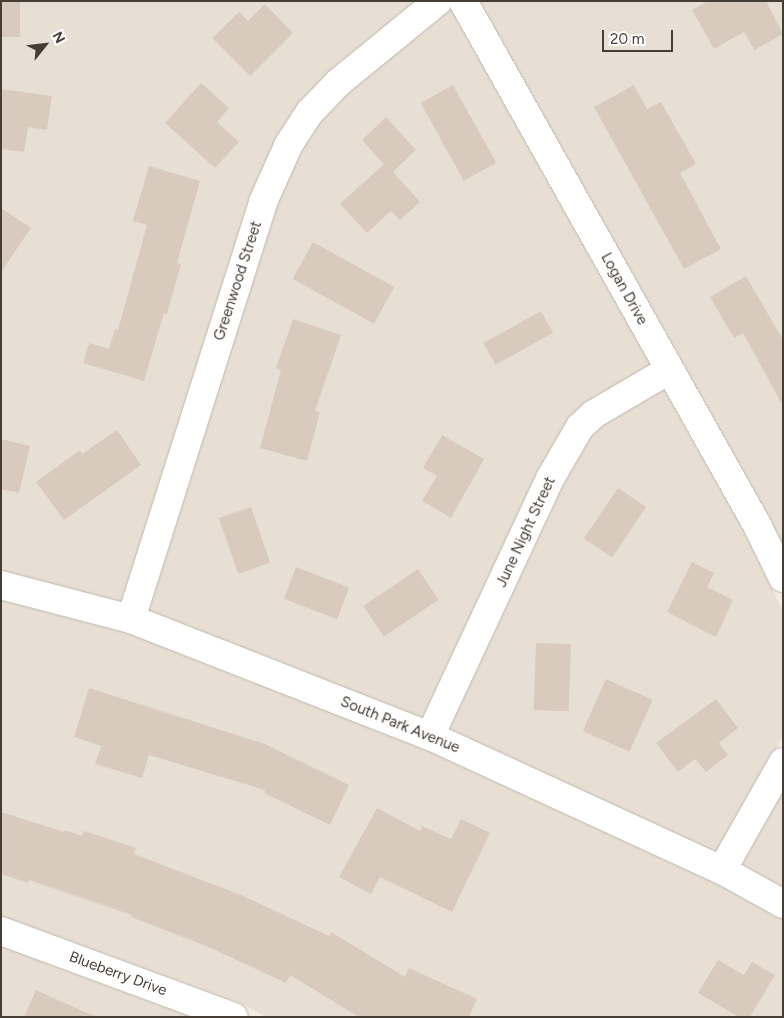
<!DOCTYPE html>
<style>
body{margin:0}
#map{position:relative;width:784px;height:1018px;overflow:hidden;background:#f3ede6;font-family:Figtree,sans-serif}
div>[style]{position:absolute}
.residential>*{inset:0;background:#e7dfd4}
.building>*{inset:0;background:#d8cbbe;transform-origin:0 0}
.roads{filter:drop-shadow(0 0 1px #c2b7ab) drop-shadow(0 0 1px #c2b7ab)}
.minor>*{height:28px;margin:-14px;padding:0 14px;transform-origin:14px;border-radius:14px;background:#fff}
span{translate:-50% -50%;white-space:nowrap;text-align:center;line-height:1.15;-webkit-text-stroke:4px #fff;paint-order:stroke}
.street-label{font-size:15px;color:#463d35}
.frame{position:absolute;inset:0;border:2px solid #463d35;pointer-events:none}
.north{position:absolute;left:20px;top:20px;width:50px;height:50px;-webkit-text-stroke:4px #fff;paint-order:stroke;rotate:61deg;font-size:14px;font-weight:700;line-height:20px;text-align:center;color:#463d35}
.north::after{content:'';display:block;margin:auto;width:18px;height:22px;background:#463d35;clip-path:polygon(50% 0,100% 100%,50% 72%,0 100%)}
.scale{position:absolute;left:602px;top:30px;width:71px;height:22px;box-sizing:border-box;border:2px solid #463d35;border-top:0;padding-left:6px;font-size:15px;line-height:18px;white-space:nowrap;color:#463d35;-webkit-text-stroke:4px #fff;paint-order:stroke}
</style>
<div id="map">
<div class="residential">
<div style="clip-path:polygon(1px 1px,419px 1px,299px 107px,123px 604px,1px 572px)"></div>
<div style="clip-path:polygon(478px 1px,783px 1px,783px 547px)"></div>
<div style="clip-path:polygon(450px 7px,652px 367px,588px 404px,424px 719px,147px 611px,276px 205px,300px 149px,321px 119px,348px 91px)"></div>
<div style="clip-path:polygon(663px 388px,744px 531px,783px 611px,783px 736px,717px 853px,448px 729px,563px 481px,591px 434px,602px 424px)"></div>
<div style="clip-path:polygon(1px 599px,126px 631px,424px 747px,715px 881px,783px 919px,783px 1017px,266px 1017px,243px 1004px,1px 917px)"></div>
<div style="clip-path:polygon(783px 787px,783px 889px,740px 864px)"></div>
<div style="clip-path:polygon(1px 945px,199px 1017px,1px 1017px)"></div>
</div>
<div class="building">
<div style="left:1px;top:1px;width:19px;height:36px"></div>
<div style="clip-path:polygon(708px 1px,766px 1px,783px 34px,754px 50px,744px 32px,714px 49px,692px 10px)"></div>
<div style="clip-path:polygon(265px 4px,293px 33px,250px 76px,212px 38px,239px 12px,248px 21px)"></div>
<div style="clip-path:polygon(201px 83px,229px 108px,217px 122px,239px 142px,215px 168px,165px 123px)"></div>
<div style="left:453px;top:85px;width:89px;height:37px;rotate:61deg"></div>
<div style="clip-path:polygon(634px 85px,647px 109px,661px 102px,696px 164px,680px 173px,721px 249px,684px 269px,594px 107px)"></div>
<div style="clip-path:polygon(1px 89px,52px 96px,47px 130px,28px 127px,24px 152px,1px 149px)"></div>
<div style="clip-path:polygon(386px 117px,416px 150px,393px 172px,420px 202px,400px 220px,391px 211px,367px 233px,340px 204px,384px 164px,362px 140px)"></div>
<div style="clip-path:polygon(149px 166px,200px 181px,177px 263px,181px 264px,167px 314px,164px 313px,144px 381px,83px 363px,89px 343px,109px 349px,115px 329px,118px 330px,147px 225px,133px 221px)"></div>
<div style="clip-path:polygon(1px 208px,31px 228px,1px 272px)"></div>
<div style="left:313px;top:242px;width:93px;height:42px;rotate:29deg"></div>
<div style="clip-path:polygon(746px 276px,783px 340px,783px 406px,743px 333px,734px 338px,710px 297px)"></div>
<div style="left:541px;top:311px;width:25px;height:66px;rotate:61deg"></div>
<div style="clip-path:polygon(293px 319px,341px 335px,315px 411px,320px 412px,307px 461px,260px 448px,281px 370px,276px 368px)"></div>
<div style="clip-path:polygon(117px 430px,141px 465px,64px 520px,36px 482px,80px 450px,82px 454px)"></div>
<div style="clip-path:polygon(442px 435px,484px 459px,451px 518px,422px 501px,437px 476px,423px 468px)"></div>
<div style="clip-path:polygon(1px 439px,30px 446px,19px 493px,1px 489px)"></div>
<div style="left:618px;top:488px;width:34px;height:61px;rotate:34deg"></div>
<div style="left:251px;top:507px;width:59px;height:34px;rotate:71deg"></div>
<div style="clip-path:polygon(692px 562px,714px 573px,707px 587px,733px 600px,716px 637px,667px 612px)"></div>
<div style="left:296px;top:567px;width:57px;height:34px;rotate:21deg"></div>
<div style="left:418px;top:569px;width:37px;height:66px;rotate:56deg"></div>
<div style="left:536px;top:643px;width:35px;height:67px;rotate:2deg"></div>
<div style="left:606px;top:679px;width:51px;height:57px;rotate:24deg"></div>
<div style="clip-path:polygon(89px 688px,265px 744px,349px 785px,330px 825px,264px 793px,265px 790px,149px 755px,142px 778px,95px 764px,101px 746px,74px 737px)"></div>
<div style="clip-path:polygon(716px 699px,738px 728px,719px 743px,728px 755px,706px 772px,695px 759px,678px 772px,656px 743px)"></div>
<div style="clip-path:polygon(377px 808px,420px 831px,422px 826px,451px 839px,461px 819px,490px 833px,452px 912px,380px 877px,371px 894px,339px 877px)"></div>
<div style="clip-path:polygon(1px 812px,64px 832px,65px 830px,82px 836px,84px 831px,136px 848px,134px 854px,241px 895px,329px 936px,331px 932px,405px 977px,409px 968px,477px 999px,469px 1017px,359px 1017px,290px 975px,286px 983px,204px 945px,131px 917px,132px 915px,29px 880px,28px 883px,1px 874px)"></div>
<div style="clip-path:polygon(718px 960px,744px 975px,752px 962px,775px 975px,750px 1017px,739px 1017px,698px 993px)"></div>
<div style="clip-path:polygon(36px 990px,96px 1017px,24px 1017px)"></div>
</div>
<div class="roads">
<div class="minor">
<div style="left:463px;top:1px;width:601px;rotate:60.7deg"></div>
<div style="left:757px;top:525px;width:59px;rotate:63.9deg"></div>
<div style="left:1px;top:585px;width:134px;rotate:14.7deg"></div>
<div style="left:131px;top:619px;width:321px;rotate:21.4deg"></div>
<div style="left:430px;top:736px;width:321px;rotate:24.7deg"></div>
<div style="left:722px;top:870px;width:70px;rotate:29.1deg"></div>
<div style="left:131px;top:619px;width:437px;rotate:-72.4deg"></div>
<div style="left:263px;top:202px;width:64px;rotate:-65.9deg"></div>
<div style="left:289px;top:144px;width:38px;rotate:-57deg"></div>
<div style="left:310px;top:112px;width:42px;rotate:-46deg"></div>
<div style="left:339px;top:82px;width:128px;rotate:-39.3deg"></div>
<div style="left:430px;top:736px;width:286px;rotate:-65deg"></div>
<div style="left:551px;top:477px;width:58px;rotate:-59.9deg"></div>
<div style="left:580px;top:427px;width:19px;rotate:-43deg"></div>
<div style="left:594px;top:414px;width:87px;rotate:-30.4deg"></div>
<div style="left:722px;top:870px;width:124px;rotate:-60.5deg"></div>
<div style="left:1px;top:931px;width:248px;rotate:20.3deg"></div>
</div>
</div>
<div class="street-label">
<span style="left:238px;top:281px;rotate:-72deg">Greenwood Street</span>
<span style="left:624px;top:289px;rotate:61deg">Logan Drive</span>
<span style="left:526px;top:532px;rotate:-65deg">June Night Street</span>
<span style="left:400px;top:725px;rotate:22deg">South Park Avenue</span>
<span style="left:118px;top:974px;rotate:20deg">Blueberry Drive</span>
</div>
<div class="frame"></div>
<div class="north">N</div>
<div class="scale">20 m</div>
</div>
